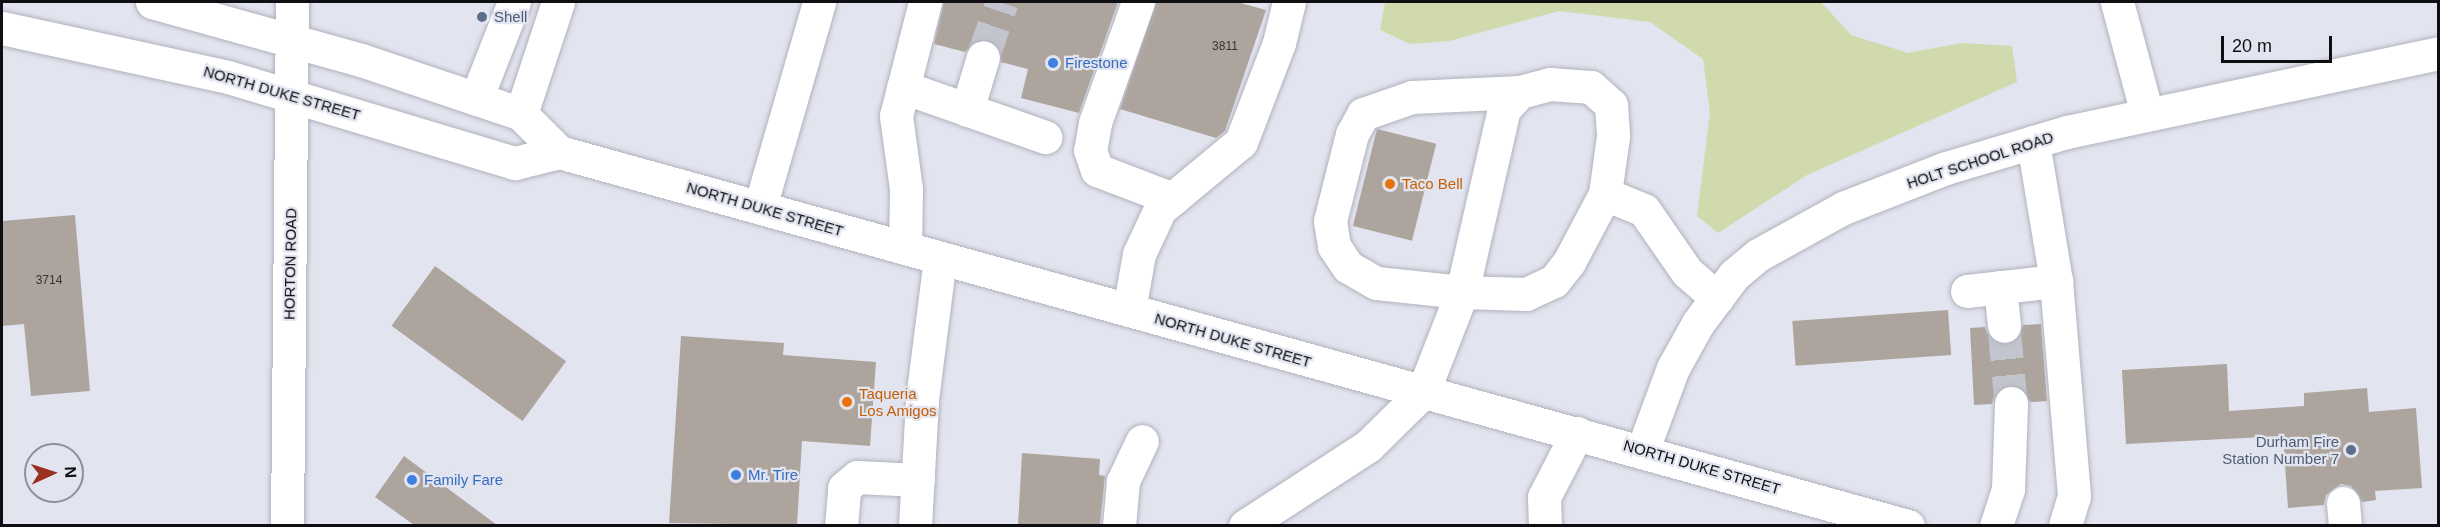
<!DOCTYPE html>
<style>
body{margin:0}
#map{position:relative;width:2440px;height:527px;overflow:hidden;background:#e2e4ef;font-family:Arial,sans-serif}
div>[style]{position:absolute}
.green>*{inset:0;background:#d1daac}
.building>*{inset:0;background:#ada59d;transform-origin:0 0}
.minor-tunnel>*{height:33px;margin-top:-16.5px;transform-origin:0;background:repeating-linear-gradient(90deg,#c2c4ce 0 33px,transparent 0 49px)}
.roads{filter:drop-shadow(0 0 2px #b1b2bd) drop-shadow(0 0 2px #b1b2bd)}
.minor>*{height:33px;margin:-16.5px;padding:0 16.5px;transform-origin:16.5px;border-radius:16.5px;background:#fff}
.highway>*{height:33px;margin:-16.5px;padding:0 16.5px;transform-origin:16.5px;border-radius:16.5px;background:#fff}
.dots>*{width:16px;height:16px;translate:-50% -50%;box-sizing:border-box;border:3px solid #e2e4ef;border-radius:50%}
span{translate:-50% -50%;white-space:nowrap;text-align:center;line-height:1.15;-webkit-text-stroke:4.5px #e2e4ef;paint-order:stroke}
.number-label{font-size:12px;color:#363436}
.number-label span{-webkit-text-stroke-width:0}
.service-label{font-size:15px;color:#4e5e75}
.left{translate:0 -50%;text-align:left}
.right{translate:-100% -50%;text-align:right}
.shop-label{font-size:15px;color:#366cbe}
.street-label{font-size:15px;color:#0f0f13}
.food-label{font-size:15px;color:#c56008}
.frame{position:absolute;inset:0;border:3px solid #0f0f13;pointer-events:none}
.north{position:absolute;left:24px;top:443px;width:60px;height:60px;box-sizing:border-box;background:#e2e4ef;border:2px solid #8e8f97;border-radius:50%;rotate:87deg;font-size:16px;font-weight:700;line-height:24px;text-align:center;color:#0f0f13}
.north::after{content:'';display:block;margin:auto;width:21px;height:27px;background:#9a301e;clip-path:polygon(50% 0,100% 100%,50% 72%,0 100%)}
.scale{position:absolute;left:2221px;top:36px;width:111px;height:27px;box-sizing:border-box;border:3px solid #0f0f13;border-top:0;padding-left:8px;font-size:18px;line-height:21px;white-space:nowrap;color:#0f0f13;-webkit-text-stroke:4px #e2e4ef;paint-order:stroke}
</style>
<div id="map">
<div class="green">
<div style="clip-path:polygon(1385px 2px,1821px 2px,1851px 35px,1908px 53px,1962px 43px,2012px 46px,2017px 82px,1807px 175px,1718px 233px,1697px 216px,1710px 113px,1703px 59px,1650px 22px,1559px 11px,1449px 41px,1410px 44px,1380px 30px)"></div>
</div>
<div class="building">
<div style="clip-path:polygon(944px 2px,1118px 2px,1079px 113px,1021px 98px,1028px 69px,1001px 62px,997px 45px,989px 39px,978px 39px,965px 52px,934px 44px)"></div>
<div style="clip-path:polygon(1156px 2px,1237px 2px,1266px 10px,1225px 131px,1216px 138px,1120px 109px)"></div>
<div style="left:1377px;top:129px;width:61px;height:100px;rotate:14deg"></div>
<div style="clip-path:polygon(75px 215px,90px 391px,31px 396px,24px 324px,2px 326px,2px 221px)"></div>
<div style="left:435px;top:266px;width:162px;height:74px;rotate:36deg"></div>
<div style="left:1948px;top:310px;width:45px;height:156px;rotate:86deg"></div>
<div style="clip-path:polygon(2041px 324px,2047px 401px,2030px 402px,2021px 387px,2011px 384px,1995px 393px,1992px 404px,1974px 405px,1970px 328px,1985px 327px,1989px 337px,2005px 345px,2015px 341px,2023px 325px)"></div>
<div style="clip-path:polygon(681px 336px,784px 343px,783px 355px,876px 362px,870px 446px,802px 441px,797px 525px,669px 523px)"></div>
<div style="clip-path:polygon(2227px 364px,2229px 411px,2304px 406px,2304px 393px,2367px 388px,2369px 412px,2416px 408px,2422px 488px,2375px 491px,2376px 500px,2362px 502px,2351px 486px,2341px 484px,2326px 495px,2324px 505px,2288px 508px,2283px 436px,2126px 444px,2122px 370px)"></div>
<div style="clip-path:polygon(1022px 453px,1100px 459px,1099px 475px,1105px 476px,1100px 525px,1018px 525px)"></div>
<div style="clip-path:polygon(404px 456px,497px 525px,414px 525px,375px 497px)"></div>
</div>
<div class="minor-tunnel">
<div style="left:983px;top:57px;width:58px;rotate:-70.9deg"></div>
<div style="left:2004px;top:326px;width:77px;rotate:84.8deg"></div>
</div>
<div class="roads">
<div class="minor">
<div style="left:1138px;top:2px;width:128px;rotate:109.6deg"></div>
<div style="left:1095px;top:123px;width:27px;rotate:100deg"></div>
<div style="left:1090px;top:150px;width:21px;rotate:71deg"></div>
<div style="left:1097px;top:170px;width:81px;rotate:20.9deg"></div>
<div style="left:2117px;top:2px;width:116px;rotate:75deg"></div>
<div style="left:903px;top:87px;width:151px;rotate:19.4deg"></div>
<div style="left:476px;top:99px;width:104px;rotate:-68.6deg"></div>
<div style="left:967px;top:110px;width:55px;rotate:-73.2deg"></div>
<div style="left:521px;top:114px;width:118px;rotate:-71.7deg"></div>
<div style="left:2033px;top:142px;width:141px;rotate:80.6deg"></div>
<div style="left:2056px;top:281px;width:216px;rotate:85.2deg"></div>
<div style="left:2074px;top:496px;width:31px;rotate:107deg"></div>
<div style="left:1605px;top:194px;width:42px;rotate:22.3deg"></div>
<div style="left:1644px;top:210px;width:75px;rotate:55.3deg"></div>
<div style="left:1687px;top:272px;width:40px;rotate:41deg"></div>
<div style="left:760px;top:207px;width:213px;rotate:-73.9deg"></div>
<div style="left:905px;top:248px;width:59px;rotate:-89deg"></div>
<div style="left:906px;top:189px;width:74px;rotate:-97.8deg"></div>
<div style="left:896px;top:116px;width:118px;rotate:-75.7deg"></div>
<div style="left:2000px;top:287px;width:39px;rotate:84deg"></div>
<div style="left:1967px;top:291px;width:90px;rotate:-6.4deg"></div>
<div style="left:1129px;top:310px;width:57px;rotate:-79.9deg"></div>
<div style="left:1139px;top:254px;width:50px;rotate:-65deg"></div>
<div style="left:1160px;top:209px;width:105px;rotate:-39.6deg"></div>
<div style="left:1241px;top:142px;width:106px;rotate:-69deg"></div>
<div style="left:1279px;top:43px;width:42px;rotate:-76.3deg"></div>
<div style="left:1643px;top:449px;width:86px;rotate:-69.7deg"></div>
<div style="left:1673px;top:368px;width:51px;rotate:-60.9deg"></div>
<div style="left:1698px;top:323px;width:60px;rotate:-53.1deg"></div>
<div style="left:1734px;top:275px;width:31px;rotate:-40deg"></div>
<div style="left:1758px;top:255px;width:97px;rotate:-28.9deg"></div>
<div style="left:1843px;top:208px;width:110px;rotate:-21.2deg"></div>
<div style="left:1946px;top:168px;width:126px;rotate:-16.6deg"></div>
<div style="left:2067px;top:132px;width:379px;rotate:-12deg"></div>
<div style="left:2343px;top:503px;width:23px;rotate:85deg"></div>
<div style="left:287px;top:526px;width:524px;rotate:-89.45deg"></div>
<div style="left:841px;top:526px;width:38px;rotate:-85deg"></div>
<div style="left:844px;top:488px;width:17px;rotate:-40deg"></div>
<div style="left:857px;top:477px;width:61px;rotate:2.8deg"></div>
<div style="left:915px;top:526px;width:127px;rotate:-86.8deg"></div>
<div style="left:922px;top:399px;width:142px;rotate:-82.7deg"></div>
<div style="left:1119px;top:526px;width:45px;rotate:-84.9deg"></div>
<div style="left:1123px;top:481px;width:44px;rotate:-64.6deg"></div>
<div style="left:1245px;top:526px;width:147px;rotate:-33deg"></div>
<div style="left:1368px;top:446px;width:77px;rotate:-44.5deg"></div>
<div style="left:1423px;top:392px;width:107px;rotate:-68.7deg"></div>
<div style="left:1462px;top:292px;width:188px;rotate:-77.1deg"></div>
<div style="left:1504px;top:109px;width:23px;rotate:-47deg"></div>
<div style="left:1520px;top:92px;width:31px;rotate:-15deg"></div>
<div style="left:1550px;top:84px;width:41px;rotate:4.2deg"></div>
<div style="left:1591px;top:87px;width:27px;rotate:42deg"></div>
<div style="left:1611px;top:105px;width:31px;rotate:86deg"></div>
<div style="left:1613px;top:136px;width:59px;rotate:97.9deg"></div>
<div style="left:1605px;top:194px;width:77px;rotate:117.9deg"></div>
<div style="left:1569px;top:262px;width:24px;rotate:128deg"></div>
<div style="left:1554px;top:281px;width:31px;rotate:155deg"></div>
<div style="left:1526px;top:294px;width:64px;rotate:-178.2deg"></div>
<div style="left:1462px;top:292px;width:86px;rotate:-174deg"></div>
<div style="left:1376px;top:283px;width:32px;rotate:-150deg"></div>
<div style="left:1348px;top:267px;width:25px;rotate:-124deg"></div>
<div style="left:1334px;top:246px;width:25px;rotate:-99deg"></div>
<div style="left:1330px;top:221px;width:90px;rotate:-75.8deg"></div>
<div style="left:1352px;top:134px;width:23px;rotate:-61deg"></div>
<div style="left:1363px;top:114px;width:52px;rotate:-19.1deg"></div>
<div style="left:1412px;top:97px;width:108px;rotate:-2.7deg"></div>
<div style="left:1545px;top:526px;width:29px;rotate:-92deg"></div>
<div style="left:1544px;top:497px;width:72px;rotate:-62.7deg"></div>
<div style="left:1996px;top:526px;width:38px;rotate:-72deg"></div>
<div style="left:2008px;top:490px;width:87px;rotate:-88deg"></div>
</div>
<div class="highway">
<div style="left:152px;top:2px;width:217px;rotate:15.5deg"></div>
<div style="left:361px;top:60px;width:169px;rotate:18.6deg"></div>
<div style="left:521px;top:114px;width:54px;rotate:45deg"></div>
<div style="left:559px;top:152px;width:1400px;rotate:15.5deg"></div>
<div style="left:2px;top:28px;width:231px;rotate:12.2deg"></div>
<div style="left:228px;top:77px;width:300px;rotate:16.7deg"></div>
<div style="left:515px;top:163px;width:45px;rotate:-14deg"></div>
</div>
</div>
<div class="dots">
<div style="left:482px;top:17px;background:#5c6f8a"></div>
<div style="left:1053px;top:63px;background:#3f7fe0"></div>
<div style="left:1390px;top:184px;background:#e8710a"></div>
<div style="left:847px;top:402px;background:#e8710a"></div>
<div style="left:2351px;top:450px;background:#5c6f8a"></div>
<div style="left:736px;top:475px;background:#3f7fe0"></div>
<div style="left:412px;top:480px;background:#3f7fe0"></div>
</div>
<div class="number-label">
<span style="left:1225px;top:47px">3811</span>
<span style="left:49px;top:281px">3714</span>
</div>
<div class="service-label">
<span class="left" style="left:494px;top:17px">Shell</span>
<span class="right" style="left:2339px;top:450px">Durham Fire<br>Station Number 7</span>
</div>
<div class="shop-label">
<span class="left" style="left:1065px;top:63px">Firestone</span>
<span class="left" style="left:748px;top:475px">Mr. Tire</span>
<span class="left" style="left:424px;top:480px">Family Fare</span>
</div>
<div class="street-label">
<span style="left:282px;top:93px;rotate:16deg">NORTH DUKE STREET</span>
<span style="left:1980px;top:160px;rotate:-18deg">HOLT SCHOOL ROAD</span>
<span style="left:765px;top:209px;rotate:16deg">NORTH DUKE STREET</span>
<span style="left:290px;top:264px;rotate:-89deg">HORTON ROAD</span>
<span style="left:1233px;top:340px;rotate:16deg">NORTH DUKE STREET</span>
<span style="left:1702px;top:467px;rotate:16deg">NORTH DUKE STREET</span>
</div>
<div class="food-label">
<span class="left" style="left:1402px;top:184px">Taco Bell</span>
<span class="left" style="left:859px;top:402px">Taqueria<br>Los Amigos</span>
</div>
<div class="frame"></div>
<div class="north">N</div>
<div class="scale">20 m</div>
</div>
